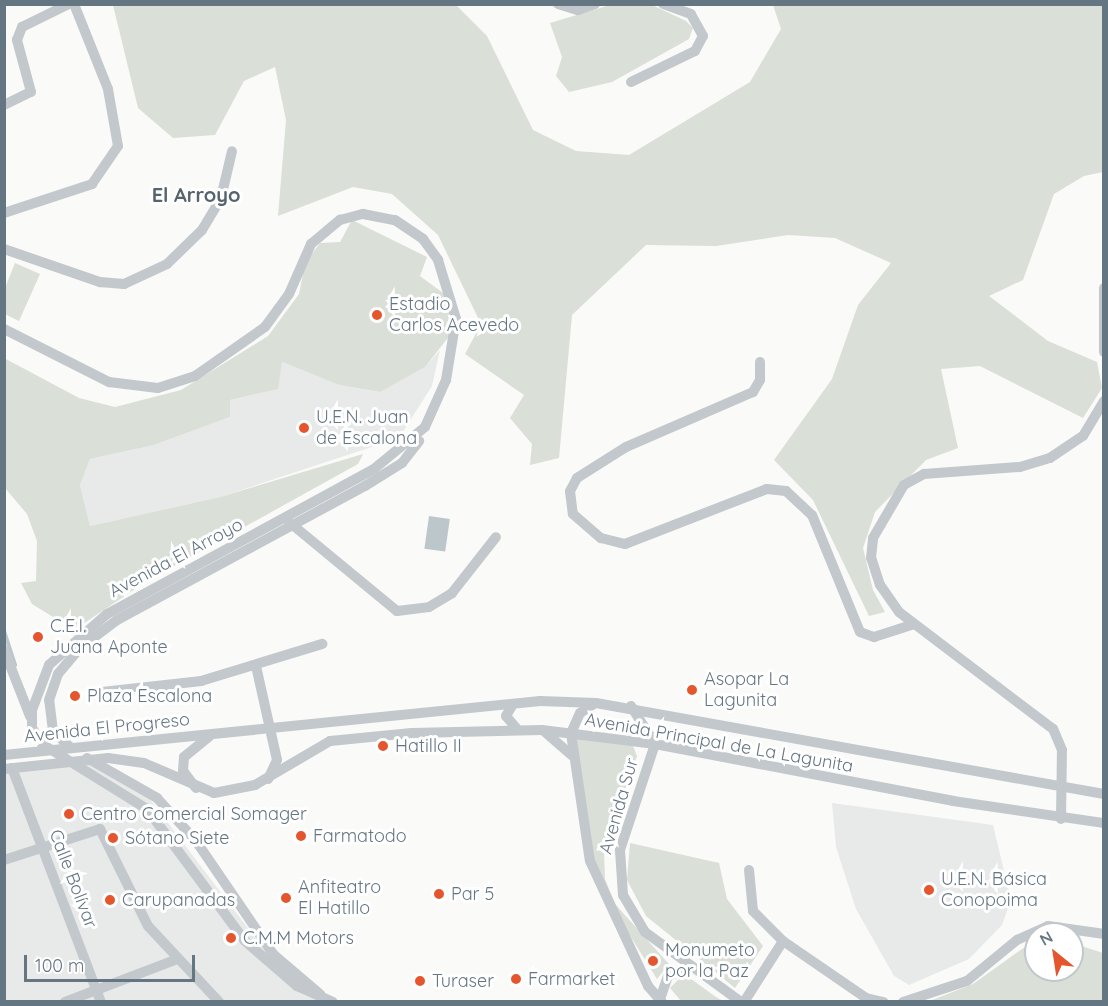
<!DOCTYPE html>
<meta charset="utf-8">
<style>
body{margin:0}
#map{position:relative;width:1108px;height:1006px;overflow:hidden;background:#fafaf8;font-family:Quicksand,sans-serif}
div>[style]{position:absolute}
.built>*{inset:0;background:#e8e9e9}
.green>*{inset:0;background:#dadfd7}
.water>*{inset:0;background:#bbc7cb;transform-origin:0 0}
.stream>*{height:4px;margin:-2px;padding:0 2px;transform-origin:2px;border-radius:2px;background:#bbc7cb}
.minor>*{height:10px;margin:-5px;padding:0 5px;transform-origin:5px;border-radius:5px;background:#c3c8cc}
.dots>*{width:16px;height:16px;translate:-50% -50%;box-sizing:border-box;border:3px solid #fff;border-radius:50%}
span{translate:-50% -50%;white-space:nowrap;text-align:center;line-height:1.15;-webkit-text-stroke:6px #fff;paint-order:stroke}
.poi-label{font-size:18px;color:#657683}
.left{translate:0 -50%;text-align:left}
.street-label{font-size:18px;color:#657683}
.neighbourhood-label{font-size:20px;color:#57646e;font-weight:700}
.frame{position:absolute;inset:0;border:6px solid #657683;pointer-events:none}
.north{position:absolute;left:1024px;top:922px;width:60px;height:60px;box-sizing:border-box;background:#fff;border:2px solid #c1c8cd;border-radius:50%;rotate:330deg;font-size:16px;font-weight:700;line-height:24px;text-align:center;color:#657683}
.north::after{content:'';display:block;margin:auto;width:21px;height:27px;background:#e4572e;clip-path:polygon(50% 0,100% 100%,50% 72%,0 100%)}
.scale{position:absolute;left:24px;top:955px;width:171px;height:27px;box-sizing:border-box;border:3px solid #657683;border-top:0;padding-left:8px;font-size:18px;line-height:21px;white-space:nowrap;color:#657683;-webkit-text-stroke:4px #fff;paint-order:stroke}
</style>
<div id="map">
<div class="built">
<div style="clip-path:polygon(440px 350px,432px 386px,399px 438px,220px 497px,90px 526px,80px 485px,90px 459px,154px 445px,230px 417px,230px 400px,277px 389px,282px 362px,339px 385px,379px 392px,425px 367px)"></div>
<div style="clip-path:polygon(82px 759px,146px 794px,266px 952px,321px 1002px,5px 1002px,5px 772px)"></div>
<div style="clip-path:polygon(832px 803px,993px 825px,1011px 900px,1002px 925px,969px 959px,909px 985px,894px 976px,856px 909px,836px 847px)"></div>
</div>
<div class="green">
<div style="clip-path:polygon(650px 4px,686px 21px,693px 28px,689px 39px,612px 82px,569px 92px,556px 76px,562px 57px,550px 23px,610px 5px)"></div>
<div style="clip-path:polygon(113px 5px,456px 5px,487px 36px,533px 130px,576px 151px,629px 155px,750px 82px,781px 29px,773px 5px,1103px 5px,1103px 172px,1084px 176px,1054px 194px,1023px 280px,989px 296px,1048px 341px,1097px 362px,1102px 388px,1083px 418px,980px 366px,941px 369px,958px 448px,926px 460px,875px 512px,863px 548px,873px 590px,885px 612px,869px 616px,813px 500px,774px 460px,832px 379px,858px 305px,891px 263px,835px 238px,788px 235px,716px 246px,646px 245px,572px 315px,559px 458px,530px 465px,532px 444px,510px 418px,524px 395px,465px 354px,481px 324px,438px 235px,392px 194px,353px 187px,278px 216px,286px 120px,275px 67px,244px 81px,215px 135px,173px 138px,138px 108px)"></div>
<div style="clip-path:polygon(352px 220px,427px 257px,420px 276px,447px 296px,451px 334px,425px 367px,380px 392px,339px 385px,282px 362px,278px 389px,230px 400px,230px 417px,154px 445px,90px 459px,80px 485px,90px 526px,220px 497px,363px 454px,358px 464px,147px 581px,74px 630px,32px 604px,21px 583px,36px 581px,37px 541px,27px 514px,5px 488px,4px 358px,79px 398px,115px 407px,181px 390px,268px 336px,299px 294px,305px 263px,320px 243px,340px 242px)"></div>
<div style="clip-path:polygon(15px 263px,40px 274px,19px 321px,5px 314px,5px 288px)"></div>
<div style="clip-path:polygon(576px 738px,633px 746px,637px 756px,604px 851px,605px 879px,615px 904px,669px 964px,657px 979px,613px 908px,591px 851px)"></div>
<div style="clip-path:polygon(630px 843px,719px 863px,727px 899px,763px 946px,735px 988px,646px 916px,627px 880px)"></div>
<div style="clip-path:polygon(1036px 939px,1036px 970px,1072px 970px,1072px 943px,1103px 953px,1103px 1001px,927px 1002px,973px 984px)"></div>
<div style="clip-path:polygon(684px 974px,716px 997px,723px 1001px,681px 1001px,670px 988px)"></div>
</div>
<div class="water">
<div style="left:429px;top:516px;width:21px;height:33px;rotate:8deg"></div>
</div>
<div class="stream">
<div style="left:4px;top:631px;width:36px;rotate:72deg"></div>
</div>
<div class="minor">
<div style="left:558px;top:4px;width:21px;rotate:17deg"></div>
<div style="left:578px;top:10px;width:18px;rotate:-19deg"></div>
<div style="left:631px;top:82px;width:71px;rotate:-25.8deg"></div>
<div style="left:695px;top:51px;width:17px;rotate:-62deg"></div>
<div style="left:703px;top:36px;width:25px;rotate:-119deg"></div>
<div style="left:691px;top:14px;width:30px;rotate:-160deg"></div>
<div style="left:4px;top:105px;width:30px;rotate:-26deg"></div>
<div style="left:31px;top:92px;width:54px;rotate:-105.1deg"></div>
<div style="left:17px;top:40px;width:14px;rotate:-69deg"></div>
<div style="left:22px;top:27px;width:52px;rotate:-26.1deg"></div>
<div style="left:4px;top:213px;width:93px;rotate:-18.2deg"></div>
<div style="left:92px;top:184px;width:46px;rotate:-55.6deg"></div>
<div style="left:118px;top:146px;width:58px;rotate:-100deg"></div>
<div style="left:108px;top:89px;width:92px;rotate:-111.8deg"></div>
<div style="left:4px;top:249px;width:102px;rotate:19deg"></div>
<div style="left:100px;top:282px;width:24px;rotate:5deg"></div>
<div style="left:124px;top:284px;width:47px;rotate:-24.9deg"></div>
<div style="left:167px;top:264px;width:49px;rotate:-44.2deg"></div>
<div style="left:202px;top:230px;width:37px;rotate:-59deg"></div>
<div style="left:221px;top:198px;width:48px;rotate:-76.8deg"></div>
<div style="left:1104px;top:288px;width:64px;rotate:90deg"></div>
<div style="left:4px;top:329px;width:118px;rotate:26.8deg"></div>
<div style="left:109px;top:382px;width:49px;rotate:7deg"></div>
<div style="left:158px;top:388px;width:39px;rotate:-18deg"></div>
<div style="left:195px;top:376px;width:85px;rotate:-35deg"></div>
<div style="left:265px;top:327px;width:41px;rotate:-54deg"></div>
<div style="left:289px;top:294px;width:55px;rotate:-66.3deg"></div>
<div style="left:311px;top:244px;width:38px;rotate:-40deg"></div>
<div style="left:340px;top:220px;width:24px;rotate:-15deg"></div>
<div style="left:363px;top:214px;width:33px;rotate:11deg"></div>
<div style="left:395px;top:220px;width:34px;rotate:34deg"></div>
<div style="left:423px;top:239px;width:26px;rotate:54deg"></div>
<div style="left:438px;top:260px;width:62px;rotate:73deg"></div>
<div style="left:456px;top:319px;width:62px;rotate:99.3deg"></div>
<div style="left:446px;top:380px;width:51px;rotate:114.1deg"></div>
<div style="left:425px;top:427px;width:66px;rotate:140.5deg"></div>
<div style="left:374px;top:469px;width:304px;rotate:151.5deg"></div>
<div style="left:107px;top:614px;width:77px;rotate:138.7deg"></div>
<div style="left:49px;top:665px;width:48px;rotate:110.7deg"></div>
<div style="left:32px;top:710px;width:18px;rotate:90deg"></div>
<div style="left:32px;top:728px;width:19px;rotate:58deg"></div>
<div style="left:42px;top:744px;width:123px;rotate:31.8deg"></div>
<div style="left:147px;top:809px;width:164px;rotate:53.4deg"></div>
<div style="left:245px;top:941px;width:69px;rotate:40.9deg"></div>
<div style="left:297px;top:986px;width:39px;rotate:24deg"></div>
<div style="left:760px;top:362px;width:18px;rotate:90deg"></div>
<div style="left:760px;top:380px;width:14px;rotate:120deg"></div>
<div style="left:753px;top:392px;width:138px;rotate:156.6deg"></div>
<div style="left:626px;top:447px;width:58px;rotate:147.7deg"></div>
<div style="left:577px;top:478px;width:15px;rotate:118deg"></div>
<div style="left:570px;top:491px;width:23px;rotate:83deg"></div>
<div style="left:573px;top:514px;width:37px;rotate:41deg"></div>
<div style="left:601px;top:538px;width:25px;rotate:14deg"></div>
<div style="left:625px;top:544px;width:152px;rotate:-21.2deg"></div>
<div style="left:767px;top:489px;width:19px;rotate:6deg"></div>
<div style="left:786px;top:491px;width:35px;rotate:43deg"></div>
<div style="left:812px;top:515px;width:126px;rotate:67.7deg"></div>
<div style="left:860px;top:632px;width:15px;rotate:20deg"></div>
<div style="left:874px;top:637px;width:40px;rotate:-18deg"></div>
<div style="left:289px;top:522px;width:140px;rotate:39.5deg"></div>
<div style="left:397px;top:611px;width:32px;rotate:-7deg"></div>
<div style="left:429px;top:607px;width:27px;rotate:-31deg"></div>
<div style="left:452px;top:593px;width:71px;rotate:-51.8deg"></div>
<div style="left:4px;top:650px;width:71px;rotate:68.5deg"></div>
<div style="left:256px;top:666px;width:96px;rotate:77.4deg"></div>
<div style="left:277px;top:760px;width:21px;rotate:115deg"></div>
<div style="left:102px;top:692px;width:100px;rotate:-6.3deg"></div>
<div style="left:201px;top:681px;width:127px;rotate:-17deg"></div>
<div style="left:595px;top:703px;width:18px;rotate:146deg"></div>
<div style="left:580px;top:713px;width:22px;rotate:114deg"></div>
<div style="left:571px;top:733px;width:129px;rotate:81.6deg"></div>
<div style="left:590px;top:861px;width:138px;rotate:65.1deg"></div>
<div style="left:648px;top:986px;width:21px;rotate:49deg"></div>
<div style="left:513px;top:704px;width:14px;rotate:120deg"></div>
<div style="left:506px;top:716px;width:17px;rotate:50deg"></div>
<div style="left:631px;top:706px;width:45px;rotate:57.7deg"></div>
<div style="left:545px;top:732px;width:35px;rotate:41deg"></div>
<div style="left:655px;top:744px;width:112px;rotate:108.3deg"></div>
<div style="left:620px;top:850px;width:45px;rotate:86.2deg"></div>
<div style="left:623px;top:895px;width:43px;rotate:59.3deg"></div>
<div style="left:645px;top:932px;width:119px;rotate:36.1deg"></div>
<div style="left:71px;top:748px;width:25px;rotate:-137deg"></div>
<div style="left:53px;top:731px;width:31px;rotate:-97deg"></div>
<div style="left:49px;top:700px;width:28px;rotate:-71deg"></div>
<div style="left:58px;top:674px;width:34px;rotate:-50deg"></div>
<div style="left:80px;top:648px;width:46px;rotate:-37.1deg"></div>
<div style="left:117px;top:620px;width:282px;rotate:-28.4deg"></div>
<div style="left:365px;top:486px;width:44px;rotate:-31.9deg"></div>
<div style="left:402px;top:463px;width:28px;rotate:-52deg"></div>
<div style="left:4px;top:755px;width:539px;rotate:-5.75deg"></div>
<div style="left:540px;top:701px;width:56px;rotate:2deg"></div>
<div style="left:596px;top:703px;width:516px;rotate:10.16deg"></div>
<div style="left:87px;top:758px;width:81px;rotate:29.7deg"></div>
<div style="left:157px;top:798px;width:58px;rotate:47.8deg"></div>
<div style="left:196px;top:841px;width:137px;rotate:55.7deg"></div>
<div style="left:273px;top:954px;width:62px;rotate:40.4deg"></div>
<div style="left:12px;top:768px;width:250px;rotate:69.2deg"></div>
<div style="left:4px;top:769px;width:105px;rotate:-6deg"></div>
<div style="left:108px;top:758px;width:36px;rotate:8deg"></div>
<div style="left:144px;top:763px;width:76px;rotate:23.2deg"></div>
<div style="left:214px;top:793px;width:42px;rotate:-11deg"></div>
<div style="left:255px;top:785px;width:87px;rotate:-30.4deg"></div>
<div style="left:330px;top:741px;width:82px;rotate:-5.6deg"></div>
<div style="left:412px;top:733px;width:130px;rotate:-1.3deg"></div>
<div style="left:542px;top:730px;width:114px;rotate:7.1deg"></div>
<div style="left:655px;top:744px;width:303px;rotate:10.8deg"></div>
<div style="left:953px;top:801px;width:153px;rotate:8.3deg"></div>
<div style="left:196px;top:788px;width:21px;rotate:-127deg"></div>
<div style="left:183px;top:771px;width:14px;rotate:-86deg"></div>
<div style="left:184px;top:757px;width:33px;rotate:-39deg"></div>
<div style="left:1061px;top:819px;width:69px;rotate:-89.2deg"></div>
<div style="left:1062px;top:750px;width:23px;rotate:-113deg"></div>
<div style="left:1053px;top:729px;width:193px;rotate:-142.8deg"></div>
<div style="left:899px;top:612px;width:33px;rotate:-125deg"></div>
<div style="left:880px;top:585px;width:28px;rotate:-108deg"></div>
<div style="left:871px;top:558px;width:20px;rotate:-84deg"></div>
<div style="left:873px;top:538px;width:61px;rotate:-59.7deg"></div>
<div style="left:904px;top:485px;width:23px;rotate:-29deg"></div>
<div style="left:924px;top:474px;width:96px;rotate:-4.2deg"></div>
<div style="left:1020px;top:467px;width:31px;rotate:-17deg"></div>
<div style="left:1050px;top:458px;width:40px;rotate:-34deg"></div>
<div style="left:1083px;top:436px;width:41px;rotate:-59deg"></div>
<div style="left:4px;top:860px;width:101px;rotate:-17.9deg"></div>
<div style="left:100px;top:829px;width:108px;rotate:63.7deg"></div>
<div style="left:148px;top:926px;width:104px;rotate:46.9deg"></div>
<div style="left:749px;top:870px;width:41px;rotate:84.4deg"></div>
<div style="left:753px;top:911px;width:42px;rotate:45deg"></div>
<div style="left:65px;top:1002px;width:118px;rotate:-20.9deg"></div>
<div style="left:659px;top:1002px;width:28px;rotate:-71deg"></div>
<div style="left:668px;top:976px;width:23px;rotate:-20deg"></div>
<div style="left:744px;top:1002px;width:72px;rotate:-57.4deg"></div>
<div style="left:783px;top:941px;width:101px;rotate:34.5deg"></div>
<div style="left:866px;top:998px;width:18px;rotate:13deg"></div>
<div style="left:903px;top:1002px;width:67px;rotate:-18.2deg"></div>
<div style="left:967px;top:981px;width:65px;rotate:-39.4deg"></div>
<div style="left:1017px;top:940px;width:34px;rotate:-24deg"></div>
<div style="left:1048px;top:926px;width:57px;rotate:8.1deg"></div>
</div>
<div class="dots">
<div style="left:377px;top:315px;background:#e4572e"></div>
<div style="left:304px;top:428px;background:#e4572e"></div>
<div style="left:38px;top:637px;background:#e4572e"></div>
<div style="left:692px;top:690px;background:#e4572e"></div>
<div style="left:75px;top:696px;background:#e4572e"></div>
<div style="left:383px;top:746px;background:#e4572e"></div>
<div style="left:69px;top:814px;background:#e4572e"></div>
<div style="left:301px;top:836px;background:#e4572e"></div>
<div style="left:113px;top:838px;background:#e4572e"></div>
<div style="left:929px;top:890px;background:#e4572e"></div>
<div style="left:439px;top:894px;background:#e4572e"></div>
<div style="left:286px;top:898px;background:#e4572e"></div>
<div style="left:110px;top:900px;background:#e4572e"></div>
<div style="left:231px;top:938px;background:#e4572e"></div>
<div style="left:653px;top:961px;background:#e4572e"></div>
<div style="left:516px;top:979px;background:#e4572e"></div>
<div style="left:420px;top:981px;background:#e4572e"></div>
</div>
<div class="poi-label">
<span class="left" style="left:389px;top:315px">Estadio<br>Carlos Acevedo</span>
<span class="left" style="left:316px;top:428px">U.E.N. Juan<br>de Escalona</span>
<span class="left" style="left:50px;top:637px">C.E.I.<br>Juana Aponte</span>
<span class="left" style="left:704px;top:690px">Asopar La<br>Lagunita</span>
<span class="left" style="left:87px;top:696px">Plaza Escalona</span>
<span class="left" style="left:395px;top:746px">Hatillo II</span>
<span class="left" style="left:81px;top:814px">Centro Comercial Somager</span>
<span class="left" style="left:313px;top:836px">Farmatodo</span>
<span class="left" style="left:125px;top:838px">Sótano Siete</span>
<span class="left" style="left:941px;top:890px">U.E.N. Básica<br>Conopoima</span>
<span class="left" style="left:298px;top:898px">Anfiteatro<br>El Hatillo</span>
<span class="left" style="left:451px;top:894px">Par 5</span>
<span class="left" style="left:122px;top:900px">Carupanadas</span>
<span class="left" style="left:243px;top:938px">C.M.M Motors</span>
<span class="left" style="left:665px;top:961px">Monumeto<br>por la Paz</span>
<span class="left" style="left:528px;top:979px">Farmarket</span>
<span class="left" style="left:432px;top:981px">Turaser</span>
</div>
<div class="street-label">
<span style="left:176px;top:558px;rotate:-28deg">Avenida El Arroyo</span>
<span style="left:107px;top:728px;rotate:-6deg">Avenida El Progreso</span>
<span style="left:719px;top:743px;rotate:10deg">Avenida Principal de La Lagunita</span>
<span style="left:619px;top:806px;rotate:-74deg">Avenida Sur</span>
<span style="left:73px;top:879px;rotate:69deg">Calle Bolívar</span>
</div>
<div class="neighbourhood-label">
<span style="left:196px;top:194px">El Arroyo</span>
</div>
<div class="frame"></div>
<div class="north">N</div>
<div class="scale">100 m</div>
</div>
